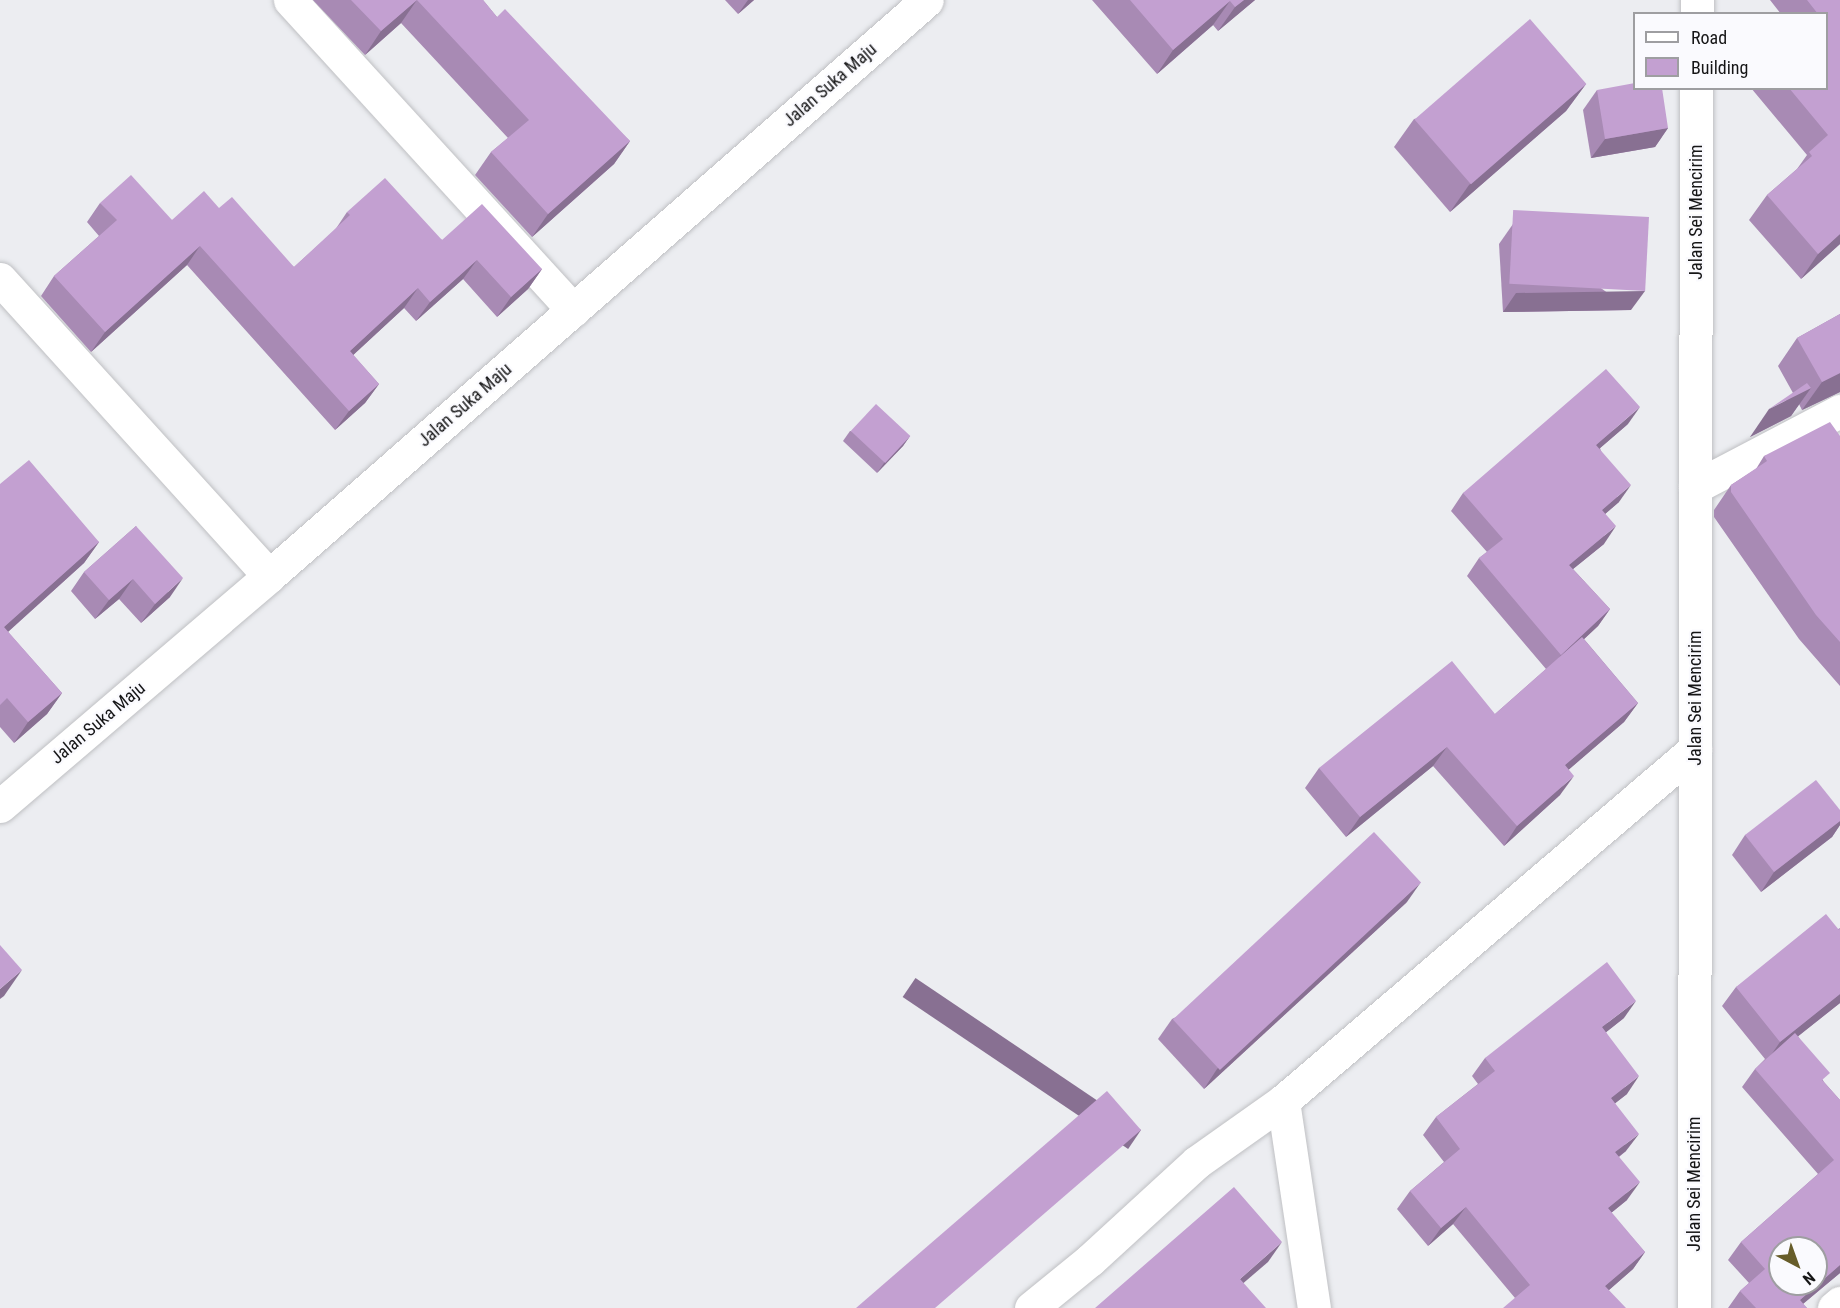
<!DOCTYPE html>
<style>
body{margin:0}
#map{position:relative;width:1840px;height:1308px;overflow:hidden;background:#ecedf1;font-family:"Roboto Condensed",sans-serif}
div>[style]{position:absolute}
.roads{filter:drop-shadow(0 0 2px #bfc0c3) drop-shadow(0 0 2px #bfc0c3)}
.minor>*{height:33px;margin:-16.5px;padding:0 16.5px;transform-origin:16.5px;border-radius:16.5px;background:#fff}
.wall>*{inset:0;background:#a88ab4}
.shaded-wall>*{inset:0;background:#887092;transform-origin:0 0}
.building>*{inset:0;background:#c3a0d1;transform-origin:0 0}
span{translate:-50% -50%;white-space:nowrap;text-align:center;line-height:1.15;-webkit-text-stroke:4.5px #fafafe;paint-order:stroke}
.street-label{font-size:18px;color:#151516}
.legend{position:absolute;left:1633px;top:12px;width:195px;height:78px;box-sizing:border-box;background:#fafafe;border:2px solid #9e9ea1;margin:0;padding:8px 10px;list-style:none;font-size:18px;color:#151516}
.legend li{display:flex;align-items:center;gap:12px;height:30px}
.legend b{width:30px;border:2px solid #9e9ea1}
.north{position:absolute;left:1768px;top:1236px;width:60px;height:60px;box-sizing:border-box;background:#fafafe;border:2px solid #9e9ea1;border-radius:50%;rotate:139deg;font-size:16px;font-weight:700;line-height:24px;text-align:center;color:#151516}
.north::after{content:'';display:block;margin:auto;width:21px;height:27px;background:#675d2a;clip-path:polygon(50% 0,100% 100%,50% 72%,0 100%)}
</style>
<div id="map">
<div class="roads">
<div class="minor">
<div style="left:290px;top:0;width:420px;rotate:47.6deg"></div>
<div style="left:1697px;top:14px;width:14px;rotate:-90deg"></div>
<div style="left:0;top:279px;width:401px;rotate:47.8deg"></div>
<div style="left:1695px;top:487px;width:164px;rotate:-27.7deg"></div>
<div style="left:0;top:806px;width:354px;rotate:-40.5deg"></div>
<div style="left:269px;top:576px;width:874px;rotate:-41.2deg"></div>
<div style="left:1283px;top:1101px;width:209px;rotate:81.5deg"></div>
<div style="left:1031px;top:1308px;width:76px;rotate:-39.1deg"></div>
<div style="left:1090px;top:1260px;width:145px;rotate:-42.5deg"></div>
<div style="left:1197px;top:1162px;width:105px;rotate:-35.3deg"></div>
<div style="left:1283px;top:1101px;width:542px;rotate:-40.51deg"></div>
<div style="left:1694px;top:1308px;width:1220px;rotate:-89.91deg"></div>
<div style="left:1834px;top:1308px;width:8px;rotate:-40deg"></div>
</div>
</div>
<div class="wall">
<div style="clip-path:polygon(313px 0,483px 0,497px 17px,630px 141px,614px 164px,532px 237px,475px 175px,491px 152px,508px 138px,401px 23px,365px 55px)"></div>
<div style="clip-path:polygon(725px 0,754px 0,738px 14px)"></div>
<div style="clip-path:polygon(1092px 0,1255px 0,1218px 31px,1213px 25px,1157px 74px)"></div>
<div style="clip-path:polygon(1770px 0,1840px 0,1840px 244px,1801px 279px,1749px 220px,1767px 195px,1797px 169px,1807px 155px,1751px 88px,1827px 88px,1827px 14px,1781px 14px)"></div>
<div style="clip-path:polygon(1586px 84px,1566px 111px,1450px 212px,1394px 147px,1414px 119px)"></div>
<div style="clip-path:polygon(1597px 90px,1668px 128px,1655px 147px,1591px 158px,1583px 110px)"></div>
<div style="clip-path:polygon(100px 203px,172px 220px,219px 208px,294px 267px,335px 230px,347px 212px,542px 269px,528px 289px,497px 317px,463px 279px,416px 321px,404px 308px,353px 355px,379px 384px,365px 403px,335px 430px,187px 265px,91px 352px,41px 296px,54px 276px,99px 236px,87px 222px)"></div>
<div style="clip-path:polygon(1513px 224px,1631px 310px,1503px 312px,1499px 244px)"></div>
<div style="clip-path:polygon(1840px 314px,1840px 392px,1802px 410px,1799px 404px,1791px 416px,1750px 437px,1793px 393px,1778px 366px,1797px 338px)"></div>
<div style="clip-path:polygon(1628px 424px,1600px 448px,1619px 502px,1605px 514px,1604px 544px,1573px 569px,1610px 609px,1598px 626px,1584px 639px,1638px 703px,1624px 722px,1568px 770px,1560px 795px,1504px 846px,1433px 766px,1346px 837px,1305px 788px,1319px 768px,1495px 714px,1546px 669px,1467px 576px,1479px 558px,1487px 552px,1451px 511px,1463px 493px)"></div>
<div style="clip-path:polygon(850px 431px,910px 436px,903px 446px,877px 473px,843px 441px)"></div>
<div style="clip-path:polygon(1840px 436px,1840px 686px,1799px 639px,1714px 517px,1714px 510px,1731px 485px,1756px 469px,1764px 456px)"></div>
<div style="clip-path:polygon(0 484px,99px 542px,84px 563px,8px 632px,62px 693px,47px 714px,14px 743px,0 727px)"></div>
<div style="clip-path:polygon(136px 526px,170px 597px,141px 623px,119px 599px,95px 619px,71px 591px,84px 572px)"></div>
<div style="clip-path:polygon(1840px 810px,1840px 825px,1832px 837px,1761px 892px,1732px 855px,1745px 835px)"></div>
<div style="clip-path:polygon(1407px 902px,1204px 1089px,1158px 1039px,1172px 1019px)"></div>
<div style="clip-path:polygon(1840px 928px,1840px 1003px,1798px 1036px,1824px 1082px,1840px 1100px,1840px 1273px,1803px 1304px,1807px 1308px,1728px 1308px,1740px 1291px,1749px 1283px,1728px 1260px,1741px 1242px,1818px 1174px,1742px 1087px,1755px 1069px,1765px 1059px,1722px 1006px,1736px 987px)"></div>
<div style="clip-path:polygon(1624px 1018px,1606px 1032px,1627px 1094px,1615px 1103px,1626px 1151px,1619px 1157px,1627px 1200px,1611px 1213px,1645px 1252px,1633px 1269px,1609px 1290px,1515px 1298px,1453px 1224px,1428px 1246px,1397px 1209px,1410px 1191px,1444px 1162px,1423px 1135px,1436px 1117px,1478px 1084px,1472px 1076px,1485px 1058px)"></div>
</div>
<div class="shaded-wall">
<div style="clip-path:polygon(417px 0,401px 23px,365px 55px,381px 31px)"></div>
<div style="clip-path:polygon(748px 0,754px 0,738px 14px)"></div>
<div style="clip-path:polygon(1244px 0,1255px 0,1218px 31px,1235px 7px)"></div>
<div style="clip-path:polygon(1230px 1px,1213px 25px,1157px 74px,1173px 50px)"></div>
<div style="clip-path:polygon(1586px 84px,1566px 111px,1450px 212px,1469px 185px)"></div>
<div style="clip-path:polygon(1668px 128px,1655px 147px,1591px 158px,1605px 139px)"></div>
<div style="clip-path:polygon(630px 141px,614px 164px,532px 237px,548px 214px)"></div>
<div style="clip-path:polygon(1840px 234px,1840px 244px,1801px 279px,1818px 254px)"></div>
<div style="clip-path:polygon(200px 246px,187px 265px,91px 352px,105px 332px)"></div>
<div style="clip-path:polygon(477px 260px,463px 279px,416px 321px,430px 302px)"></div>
<div style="clip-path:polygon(542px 269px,528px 289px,497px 317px,511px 297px)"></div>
<div style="clip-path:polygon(418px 288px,404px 308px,336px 371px,350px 351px)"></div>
<div style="clip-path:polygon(1645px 291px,1631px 310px,1503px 312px,1516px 293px)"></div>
<div style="clip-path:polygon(1840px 373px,1840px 392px,1802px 410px,1822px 382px)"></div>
<div style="clip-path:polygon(379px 384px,365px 403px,335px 430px,349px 411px)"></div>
<div style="clip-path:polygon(1811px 388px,1791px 416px,1750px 437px,1769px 409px)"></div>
<div style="clip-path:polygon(1640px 407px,1628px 424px,1584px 462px,1596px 445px)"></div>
<div style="clip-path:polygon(910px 436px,903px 446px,877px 473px,884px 463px)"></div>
<div style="clip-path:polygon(1631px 485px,1619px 502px,1590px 527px,1602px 510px)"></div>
<div style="clip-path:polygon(1616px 526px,1604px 544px,1557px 582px,1569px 565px)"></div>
<div style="clip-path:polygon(99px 542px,84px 563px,0 639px,4px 627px)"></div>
<div style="clip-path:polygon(183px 578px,170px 597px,141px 623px,155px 604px)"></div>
<div style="clip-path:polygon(133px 579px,119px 599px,95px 619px,109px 600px)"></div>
<div style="clip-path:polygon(1610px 609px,1598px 626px,1549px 672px,1561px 655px)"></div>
<div style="clip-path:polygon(62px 693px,47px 714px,14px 743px,28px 722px)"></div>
<div style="clip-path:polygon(1638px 703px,1624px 722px,1551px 785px,1565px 765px)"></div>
<div style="clip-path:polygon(1447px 747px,1433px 766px,1346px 837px,1360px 817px)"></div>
<div style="clip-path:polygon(1574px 776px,1560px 795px,1504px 846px,1517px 826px)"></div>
<div style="clip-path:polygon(1840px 821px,1840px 825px,1832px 837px,1761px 892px,1774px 872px)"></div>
<div style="clip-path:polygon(1421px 882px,1407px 902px,1204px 1089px,1217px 1069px)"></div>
<div style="clip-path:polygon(22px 970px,4px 996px,0 999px,0 989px)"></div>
<div style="clip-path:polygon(1840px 994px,1840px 1003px,1767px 1061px,1780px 1042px)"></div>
<div style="clip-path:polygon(1636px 1001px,1624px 1018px,1590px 1045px,1602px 1027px)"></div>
<div style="clip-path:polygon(1639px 1076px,1627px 1094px,1599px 1116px,1611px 1098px)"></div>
<div style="left:1141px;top:1130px;width:23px;height:272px;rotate:124deg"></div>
<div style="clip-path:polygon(1639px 1134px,1626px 1151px,1602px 1169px,1615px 1152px)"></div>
<div style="clip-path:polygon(1640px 1182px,1627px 1200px,1595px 1226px,1608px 1208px)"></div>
<div style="clip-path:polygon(1466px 1207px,1453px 1224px,1428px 1246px,1441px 1228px)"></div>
<div style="clip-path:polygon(1282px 1242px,1268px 1262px,1226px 1298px,1240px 1279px)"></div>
<div style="clip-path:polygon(1645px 1252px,1633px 1269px,1593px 1304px,1605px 1286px)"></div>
<div style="clip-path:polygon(1840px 1265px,1840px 1273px,1798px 1308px,1800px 1300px)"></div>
</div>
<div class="building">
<div style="clip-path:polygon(351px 0,483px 0,497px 17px,505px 9px,630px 141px,548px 214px,491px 152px,529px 120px,417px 0,381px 31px)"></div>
<div style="clip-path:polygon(1130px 0,1244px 0,1235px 7px,1230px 1px,1173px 50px)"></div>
<div style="clip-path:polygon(1807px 0,1840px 0,1840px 234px,1818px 254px,1767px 195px,1812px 156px,1809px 152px,1828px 135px,1789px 88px,1827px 88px,1827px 14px,1818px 14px)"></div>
<div style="left:1530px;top:19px;width:86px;height:153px;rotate:49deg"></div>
<div style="clip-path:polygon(1635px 83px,1635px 88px,1662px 88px,1668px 128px,1605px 139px,1597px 90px)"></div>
<div style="clip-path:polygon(131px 175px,172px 220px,204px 191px,219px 208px,232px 197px,294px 267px,350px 215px,347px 212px,385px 178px,442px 240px,482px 204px,542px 269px,511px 297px,477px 260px,430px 302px,418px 288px,350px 351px,379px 384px,349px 411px,200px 246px,105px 332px,54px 276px,117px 220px,100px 203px)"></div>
<div style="left:1649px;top:217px;width:74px;height:136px;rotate:93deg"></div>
<div style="clip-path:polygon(1840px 314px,1840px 373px,1822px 382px,1797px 338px)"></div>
<div style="clip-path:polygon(1606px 369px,1640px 407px,1596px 445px,1631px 485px,1602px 510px,1616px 526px,1569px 565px,1610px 609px,1561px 655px,1479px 558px,1503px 539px,1463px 493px)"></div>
<div style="clip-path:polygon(1807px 383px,1811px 388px,1769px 409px)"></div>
<div style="left:876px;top:404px;width:47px;height:37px;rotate:43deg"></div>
<div style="clip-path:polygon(1830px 422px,1840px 436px,1840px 642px,1816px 615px,1731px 492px,1731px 485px,1767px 461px,1764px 456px)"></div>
<div style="clip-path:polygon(29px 460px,99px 542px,4px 627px,62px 693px,28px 722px,7px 698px,0 705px,0 484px)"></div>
<div style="clip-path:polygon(136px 526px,183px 578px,155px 604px,133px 579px,109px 600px,84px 572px)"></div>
<div style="clip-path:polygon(1582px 637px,1638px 703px,1565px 765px,1574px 776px,1517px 826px,1447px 747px,1360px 817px,1319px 768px,1452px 661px,1495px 714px)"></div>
<div style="clip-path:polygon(1816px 780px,1840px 810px,1840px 821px,1774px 872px,1745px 835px)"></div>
<div style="left:1374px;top:832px;width:69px;height:275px;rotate:47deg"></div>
<div style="clip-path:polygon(1826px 914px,1839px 930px,1840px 928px,1840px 994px,1780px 1042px,1736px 987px)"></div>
<div style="clip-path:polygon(0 945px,22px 970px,0 989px)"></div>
<div style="clip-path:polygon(1607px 962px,1636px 1001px,1602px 1027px,1639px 1076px,1611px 1098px,1639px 1134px,1615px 1152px,1640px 1182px,1608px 1208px,1645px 1252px,1605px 1286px,1626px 1308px,1503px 1308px,1530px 1285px,1466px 1207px,1441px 1228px,1410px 1191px,1460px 1149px,1436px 1117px,1495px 1071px,1485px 1058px)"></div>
<div style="clip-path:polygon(evenodd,1795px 1033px,1830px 1073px,1822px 1080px,1840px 1100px,1840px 1265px,1800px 1300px,1807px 1308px,1756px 1308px,1740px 1291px,1765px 1269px,1741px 1242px,1834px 1160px,1755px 1069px,1795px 1033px,1780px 1248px,1816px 1248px,1816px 1284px,1780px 1284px,1780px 1248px)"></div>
<div style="clip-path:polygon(1107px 1091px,1141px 1130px,935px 1308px,856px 1308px)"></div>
<div style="clip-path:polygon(1234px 1187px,1282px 1242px,1240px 1279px,1266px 1308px,1095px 1308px)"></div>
</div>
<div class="street-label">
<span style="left:830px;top:85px;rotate:-41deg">Jalan Suka Maju</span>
<span style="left:1696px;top:212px;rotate:-90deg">Jalan Sei Mencirim</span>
<span style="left:465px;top:405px;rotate:-41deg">Jalan Suka Maju</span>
<span style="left:1695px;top:698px;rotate:-90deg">Jalan Sei Mencirim</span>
<span style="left:98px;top:723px;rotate:-40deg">Jalan Suka Maju</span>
<span style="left:1694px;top:1184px;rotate:-90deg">Jalan Sei Mencirim</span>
</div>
<ul class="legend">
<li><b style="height:8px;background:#fff"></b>Road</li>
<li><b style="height:16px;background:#c3a0d1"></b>Building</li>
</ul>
<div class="north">N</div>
</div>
